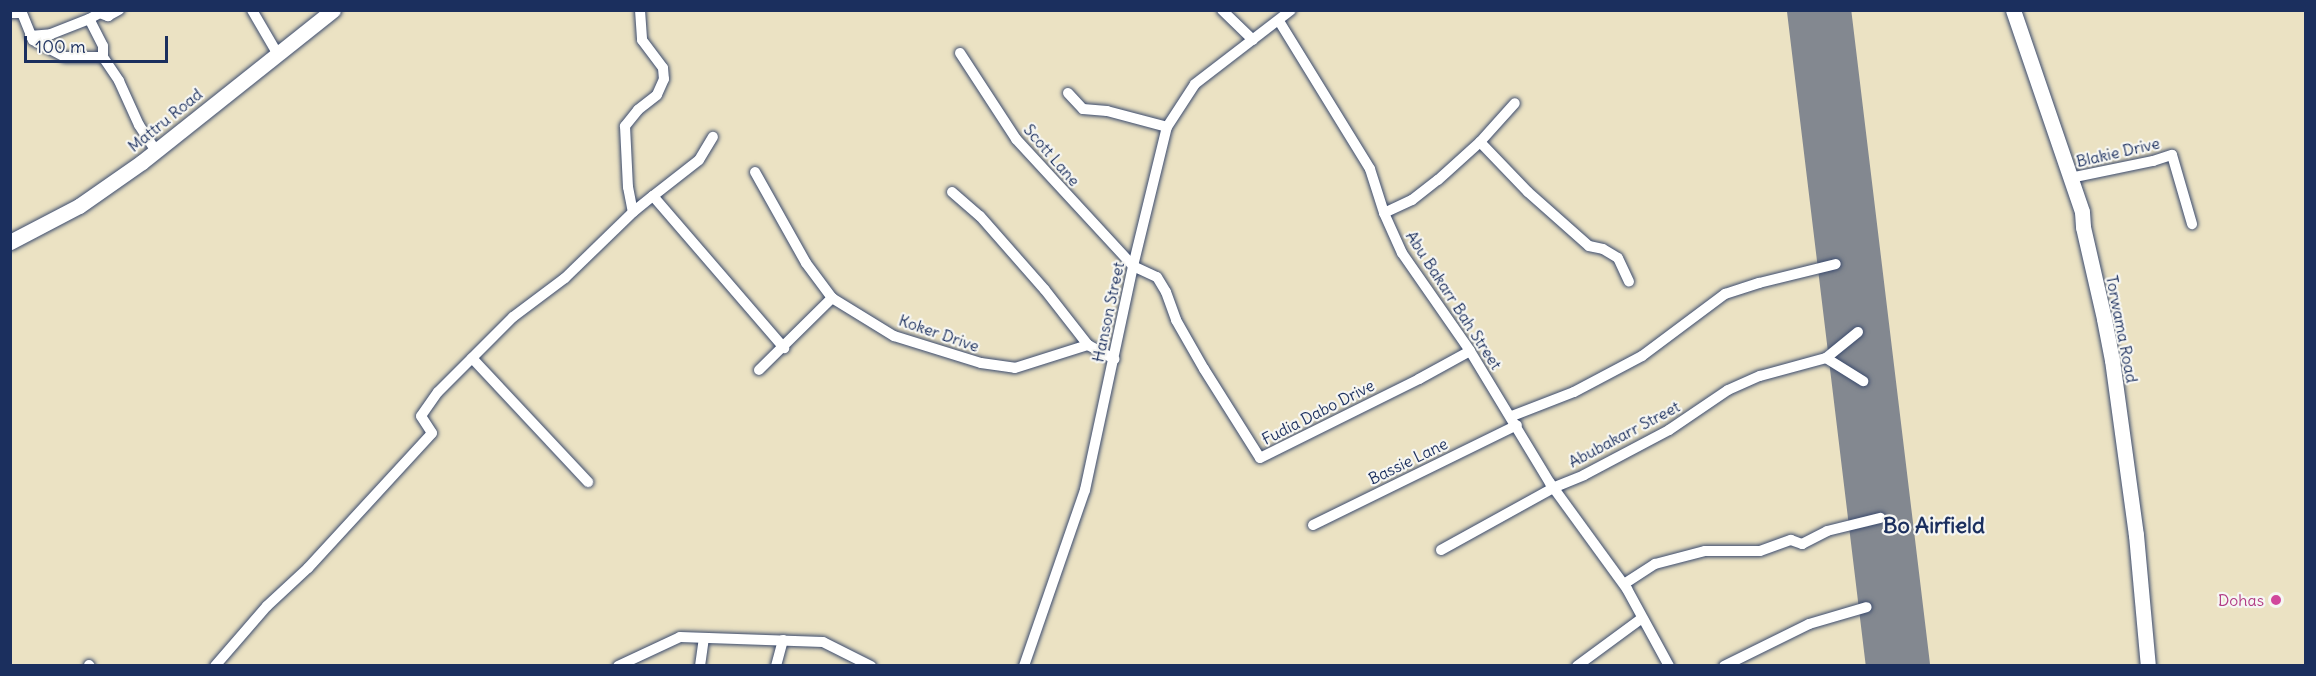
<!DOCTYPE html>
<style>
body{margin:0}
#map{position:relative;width:2316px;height:676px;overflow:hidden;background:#ebe2c3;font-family:Delius,sans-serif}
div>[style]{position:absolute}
.runway>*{height:64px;margin:-32px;padding:0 32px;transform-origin:32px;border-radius:32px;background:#838890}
.roads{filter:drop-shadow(0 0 2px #3a4a6d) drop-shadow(0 0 2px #3a4a6d)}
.minor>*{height:10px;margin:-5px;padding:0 5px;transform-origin:5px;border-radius:5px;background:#fff}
.secondary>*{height:15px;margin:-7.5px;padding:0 7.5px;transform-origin:7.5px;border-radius:7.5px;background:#fff}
.dots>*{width:16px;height:16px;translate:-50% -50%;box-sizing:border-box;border:3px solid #f6f6f2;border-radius:50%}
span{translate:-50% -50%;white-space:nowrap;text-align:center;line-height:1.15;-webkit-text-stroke:4.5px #f6f6f2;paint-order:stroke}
.street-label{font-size:16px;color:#1b2f5e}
.hotel-label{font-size:16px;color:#b23c85}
.right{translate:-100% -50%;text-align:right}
.district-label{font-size:22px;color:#1b2f5e;font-weight:700}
.frame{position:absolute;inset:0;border:12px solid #1b2f5e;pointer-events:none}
.scale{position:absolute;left:24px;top:36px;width:144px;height:27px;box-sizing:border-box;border:3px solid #1b2f5e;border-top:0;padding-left:8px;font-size:18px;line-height:21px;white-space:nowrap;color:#1b2f5e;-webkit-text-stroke:4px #f6f6f2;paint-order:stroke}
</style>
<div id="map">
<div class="runway">
<div style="left:1819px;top:10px;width:661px;rotate:83.13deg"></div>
</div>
<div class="roads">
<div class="minor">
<div style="left:252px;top:10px;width:50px;rotate:59.8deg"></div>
<div style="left:640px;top:10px;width:30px;rotate:86deg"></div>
<div style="left:642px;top:40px;width:35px;rotate:53deg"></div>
<div style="left:663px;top:68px;width:11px;rotate:85deg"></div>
<div style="left:664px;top:79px;width:17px;rotate:114deg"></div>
<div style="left:657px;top:95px;width:24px;rotate:142deg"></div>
<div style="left:638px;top:110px;width:21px;rotate:129deg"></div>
<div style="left:625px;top:126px;width:61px;rotate:87.2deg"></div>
<div style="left:628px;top:187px;width:25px;rotate:79deg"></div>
<div style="left:633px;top:212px;width:26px;rotate:-39deg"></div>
<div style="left:653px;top:196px;width:201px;rotate:49.2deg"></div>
<div style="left:1222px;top:10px;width:43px;rotate:44.1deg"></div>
<div style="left:10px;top:13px;width:12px"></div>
<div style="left:22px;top:13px;width:29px;rotate:68deg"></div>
<div style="left:33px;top:40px;width:36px;rotate:28deg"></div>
<div style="left:65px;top:57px;width:38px"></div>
<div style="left:103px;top:57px;width:29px;rotate:56deg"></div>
<div style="left:119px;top:81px;width:48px;rotate:65.6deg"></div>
<div style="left:139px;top:125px;width:31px;rotate:57deg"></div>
<div style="left:108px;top:16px;width:13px;rotate:-29deg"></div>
<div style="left:1279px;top:21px;width:174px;rotate:58.4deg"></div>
<div style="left:1370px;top:169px;width:46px;rotate:72.3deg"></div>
<div style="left:1384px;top:213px;width:44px;rotate:65.8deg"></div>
<div style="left:1402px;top:253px;width:119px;rotate:55.2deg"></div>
<div style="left:1470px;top:351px;width:154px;rotate:58.8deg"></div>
<div style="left:1550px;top:483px;width:131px;rotate:54deg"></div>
<div style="left:1627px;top:589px;width:88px;rotate:61.4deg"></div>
<div style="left:30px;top:36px;width:21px;rotate:-5deg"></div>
<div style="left:51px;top:34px;width:41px;rotate:-21.5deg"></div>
<div style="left:960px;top:53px;width:103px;rotate:56.9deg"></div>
<div style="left:1016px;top:139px;width:173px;rotate:47.3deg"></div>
<div style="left:1133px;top:266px;width:26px;rotate:25deg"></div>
<div style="left:1157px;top:277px;width:17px;rotate:59deg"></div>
<div style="left:1166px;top:292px;width:30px;rotate:70deg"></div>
<div style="left:1176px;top:320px;width:56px;rotate:60.3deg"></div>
<div style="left:1204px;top:369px;width:105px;rotate:57.8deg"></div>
<div style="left:1260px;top:458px;width:178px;rotate:-26.4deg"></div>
<div style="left:1419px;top:379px;width:58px;rotate:-28.8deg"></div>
<div style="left:103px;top:57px;width:11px;rotate:-90deg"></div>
<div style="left:103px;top:46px;width:30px;rotate:-117deg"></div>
<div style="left:89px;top:19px;width:13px;rotate:-29deg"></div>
<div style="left:100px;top:13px;width:9px;rotate:21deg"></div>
<div style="left:108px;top:16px;width:7px;rotate:-117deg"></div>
<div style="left:1068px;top:93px;width:22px;rotate:47deg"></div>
<div style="left:1083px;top:109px;width:24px;rotate:5deg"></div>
<div style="left:1107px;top:111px;width:62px;rotate:14.9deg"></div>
<div style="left:1480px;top:142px;width:69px;rotate:46.2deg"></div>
<div style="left:1528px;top:192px;width:81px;rotate:41.5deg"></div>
<div style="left:1589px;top:246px;width:14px;rotate:12deg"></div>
<div style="left:1603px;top:249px;width:17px;rotate:31deg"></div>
<div style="left:1618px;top:258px;width:26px;rotate:65deg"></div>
<div style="left:755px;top:172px;width:104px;rotate:60.7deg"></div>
<div style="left:806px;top:263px;width:44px;rotate:53.4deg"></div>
<div style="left:832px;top:298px;width:73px;rotate:31.5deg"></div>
<div style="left:894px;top:336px;width:91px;rotate:17.2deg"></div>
<div style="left:981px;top:363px;width:34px;rotate:8deg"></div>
<div style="left:1015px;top:368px;width:77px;rotate:-17.5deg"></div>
<div style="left:1088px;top:345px;width:30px;rotate:28deg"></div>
<div style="left:2070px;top:178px;width:85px;rotate:-11.6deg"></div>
<div style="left:2153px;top:161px;width:20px;rotate:-18deg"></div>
<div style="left:2172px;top:155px;width:72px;rotate:73.8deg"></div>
<div style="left:952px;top:192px;width:37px;rotate:41deg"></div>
<div style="left:980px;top:216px;width:98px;rotate:48.7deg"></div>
<div style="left:1045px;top:290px;width:70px;rotate:52deg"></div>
<div style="left:653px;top:196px;width:58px;rotate:-38deg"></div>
<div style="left:699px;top:160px;width:27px;rotate:-59deg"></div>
<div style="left:1384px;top:213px;width:31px;rotate:-25deg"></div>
<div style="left:1412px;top:200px;width:33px;rotate:-38deg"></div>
<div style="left:1438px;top:180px;width:57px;rotate:-42.1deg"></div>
<div style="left:1480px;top:142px;width:52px;rotate:-48.1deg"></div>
<div style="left:1858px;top:332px;width:41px;rotate:140.9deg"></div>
<div style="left:1826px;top:358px;width:44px;rotate:31.9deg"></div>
<div style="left:472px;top:358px;width:170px;rotate:46.9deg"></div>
<div style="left:759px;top:370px;width:103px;rotate:-44.6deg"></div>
<div style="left:1512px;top:416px;width:66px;rotate:-21.2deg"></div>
<div style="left:1574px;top:392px;width:77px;rotate:-27.9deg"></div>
<div style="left:1642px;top:356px;width:104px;rotate:-36.8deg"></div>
<div style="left:1725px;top:294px;width:36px;rotate:-18deg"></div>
<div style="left:1759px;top:283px;width:79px;rotate:-13.9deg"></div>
<div style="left:1313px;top:525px;width:227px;rotate:-26.1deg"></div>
<div style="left:1441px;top:550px;width:130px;rotate:-28.9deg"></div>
<div style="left:1555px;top:487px;width:31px;rotate:-22deg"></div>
<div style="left:1584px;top:475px;width:96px;rotate:-27.9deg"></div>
<div style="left:1669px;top:430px;width:71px;rotate:-34.1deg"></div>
<div style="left:1728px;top:390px;width:35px;rotate:-24deg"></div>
<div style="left:1760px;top:376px;width:68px;rotate:-15.3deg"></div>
<div style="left:1624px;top:584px;width:37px;rotate:-33deg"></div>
<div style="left:1655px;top:564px;width:52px;rotate:-14.6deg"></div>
<div style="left:1705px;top:551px;width:55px"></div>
<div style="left:1760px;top:551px;width:33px;rotate:-20deg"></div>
<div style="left:1791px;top:540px;width:12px;rotate:20deg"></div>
<div style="left:1802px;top:544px;width:28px;rotate:-27deg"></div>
<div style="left:1827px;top:531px;width:55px;rotate:-13.8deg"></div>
<div style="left:89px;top:665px;width:1px;rotate:45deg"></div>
<div style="left:215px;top:666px;width:79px;rotate:-49.1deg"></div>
<div style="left:267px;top:606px;width:56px;rotate:-42.8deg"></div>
<div style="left:308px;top:568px;width:183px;rotate:-47.4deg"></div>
<div style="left:432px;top:433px;width:20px;rotate:-123deg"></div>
<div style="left:421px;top:416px;width:29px;rotate:-55deg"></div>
<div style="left:438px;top:392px;width:106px;rotate:-45deg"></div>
<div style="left:513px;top:317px;width:65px;rotate:-36.9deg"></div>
<div style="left:565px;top:278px;width:95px;rotate:-44.1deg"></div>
<div style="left:618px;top:666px;width:68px;rotate:-25.1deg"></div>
<div style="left:680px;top:637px;width:143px;rotate:2deg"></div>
<div style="left:823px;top:642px;width:54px;rotate:26.6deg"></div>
<div style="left:700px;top:666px;width:28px;rotate:-82deg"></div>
<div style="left:776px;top:666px;width:27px;rotate:-75deg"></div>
<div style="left:1024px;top:666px;width:186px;rotate:-70.9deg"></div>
<div style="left:1085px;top:490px;width:229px;rotate:-77.9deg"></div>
<div style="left:1133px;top:266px;width:143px;rotate:-76.3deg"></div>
<div style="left:1167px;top:127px;width:51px;rotate:-56.9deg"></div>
<div style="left:1195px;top:84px;width:121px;rotate:-37.6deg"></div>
<div style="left:1577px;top:666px;width:81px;rotate:-36.4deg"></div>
<div style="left:1724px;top:666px;width:95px;rotate:-26.3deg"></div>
<div style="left:1809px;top:624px;width:60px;rotate:-16.3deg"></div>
</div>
<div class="secondary">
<div style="left:2013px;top:10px;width:213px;rotate:71.1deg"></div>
<div style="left:2082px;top:212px;width:15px;rotate:86deg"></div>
<div style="left:2083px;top:227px;width:94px;rotate:77.1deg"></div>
<div style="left:2104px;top:319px;width:42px;rotate:79deg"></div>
<div style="left:2112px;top:360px;width:177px;rotate:82.2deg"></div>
<div style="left:2136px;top:535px;width:132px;rotate:84.8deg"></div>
<div style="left:10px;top:242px;width:78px;rotate:-27.6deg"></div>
<div style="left:79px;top:206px;width:77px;rotate:-34.9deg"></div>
<div style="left:142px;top:162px;width:244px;rotate:-38.5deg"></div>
</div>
</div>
<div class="dots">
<div style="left:2276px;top:600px;background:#d1479c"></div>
</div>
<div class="street-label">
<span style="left:165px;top:120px;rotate:-39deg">Mattru Road</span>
<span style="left:2118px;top:152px;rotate:-13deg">Blakie Drive</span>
<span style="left:1052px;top:155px;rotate:49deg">Scott Lane</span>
<span style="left:1454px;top:300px;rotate:57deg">Abu Bakarr Bah Street</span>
<span style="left:1108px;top:312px;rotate:-78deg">Hanson Street</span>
<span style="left:2122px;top:329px;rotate:79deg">Torwama Road</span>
<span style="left:939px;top:333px;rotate:19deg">Koker Drive</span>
<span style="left:1318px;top:412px;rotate:-27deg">Fudia Dabo Drive</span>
<span style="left:1624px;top:434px;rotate:-28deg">Abubakarr Street</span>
<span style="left:1408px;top:461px;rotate:-26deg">Bassie Lane</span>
</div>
<div class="hotel-label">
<span class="right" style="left:2264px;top:600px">Dohas</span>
</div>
<div class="district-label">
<span style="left:1934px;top:526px">Bo Airfield</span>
</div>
<div class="frame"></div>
<div class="scale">100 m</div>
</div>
